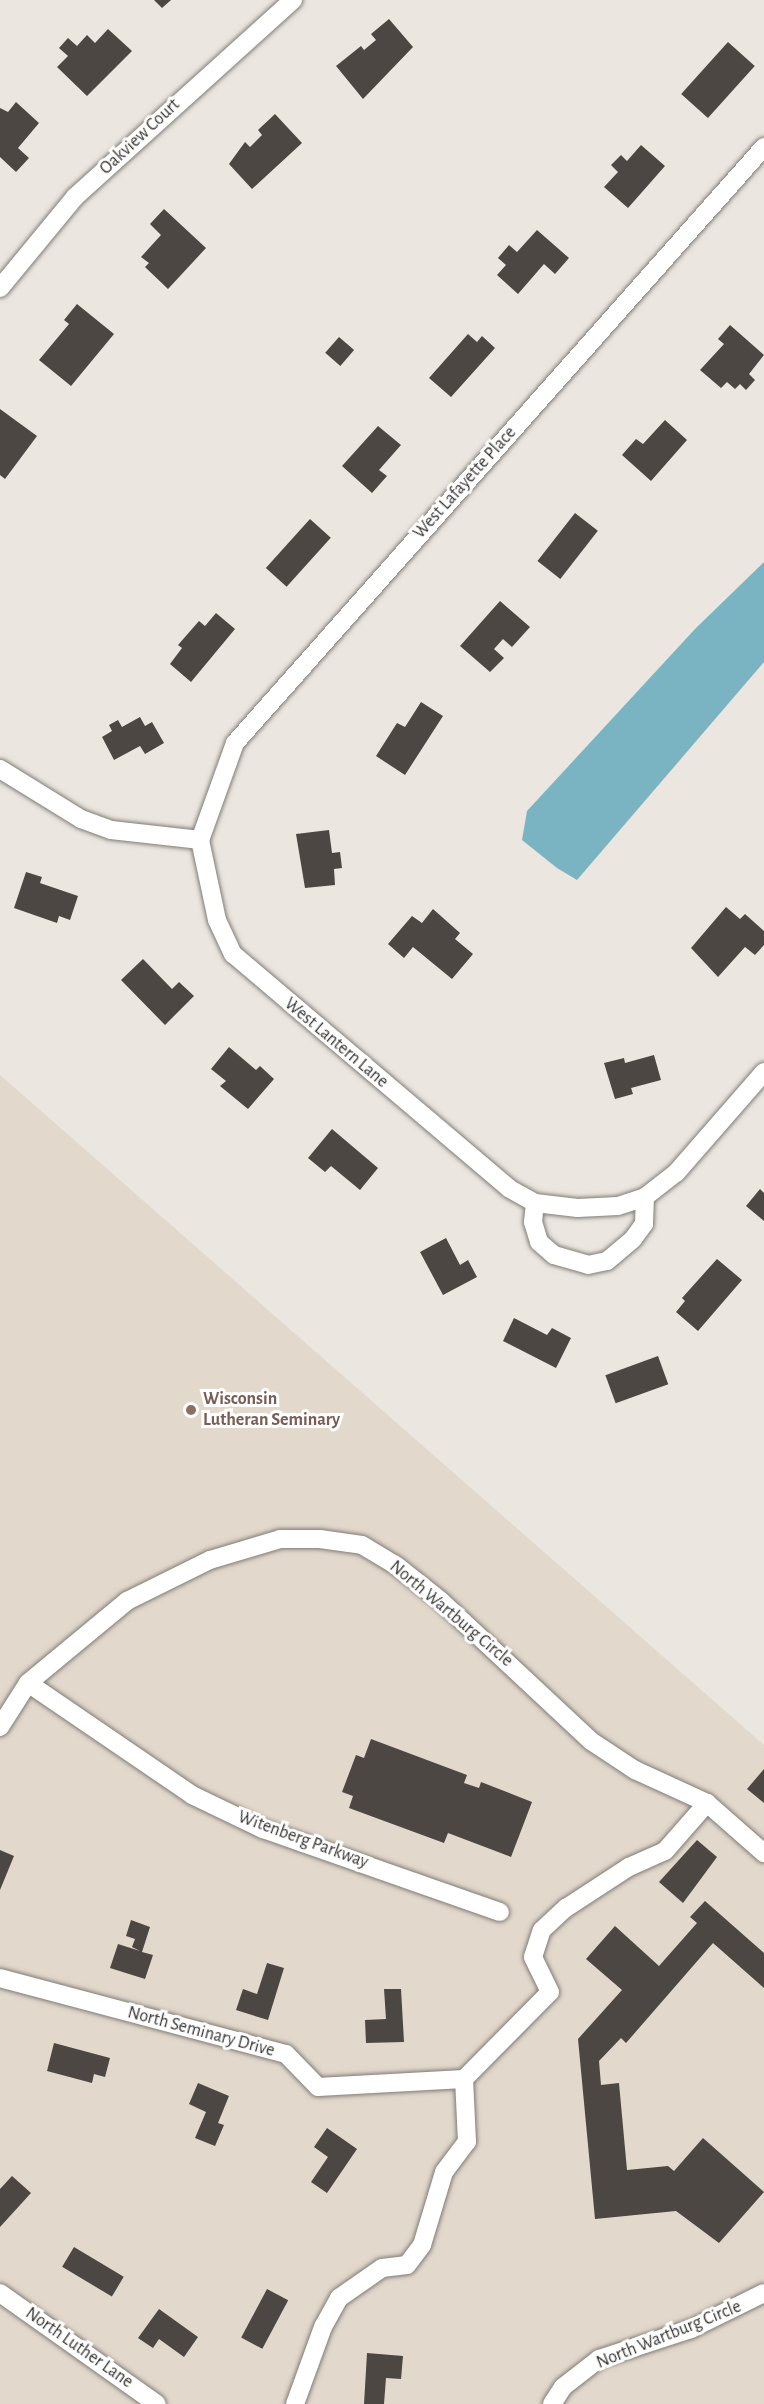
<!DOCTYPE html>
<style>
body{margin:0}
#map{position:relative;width:764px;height:2404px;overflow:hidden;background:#ebe6e0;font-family:"Alegreya Sans",sans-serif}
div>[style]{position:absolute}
.built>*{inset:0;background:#e2d8cc}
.water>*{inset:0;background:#7ab4c3}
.building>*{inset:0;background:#4c4743;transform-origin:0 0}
.roads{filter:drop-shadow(0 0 2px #807c76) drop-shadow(0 0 2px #807c76)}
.minor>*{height:18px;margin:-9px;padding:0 9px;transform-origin:9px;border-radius:9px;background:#fff}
.dots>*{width:16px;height:16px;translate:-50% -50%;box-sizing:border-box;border:3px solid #fff;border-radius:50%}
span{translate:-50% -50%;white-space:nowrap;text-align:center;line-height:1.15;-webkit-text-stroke:6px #fff;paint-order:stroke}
.street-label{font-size:18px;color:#373533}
.education-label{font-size:18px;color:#785e54;font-weight:700}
.left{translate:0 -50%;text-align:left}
</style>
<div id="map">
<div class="built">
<div style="clip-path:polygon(0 1075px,764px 1745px,764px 2404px,0 2404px)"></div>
</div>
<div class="water">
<div style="clip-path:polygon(764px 562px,764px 662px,577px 880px,557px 868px,522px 840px,527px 811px,695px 629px)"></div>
</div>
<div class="building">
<div style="clip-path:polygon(154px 0,171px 0,162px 8px)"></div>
<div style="clip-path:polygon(389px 19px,413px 47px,363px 99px,336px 66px,361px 46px,364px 50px,376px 40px,371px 34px)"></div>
<div style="clip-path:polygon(108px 29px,132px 51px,87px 96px,57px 67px,68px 56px,59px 48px,68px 38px,77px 46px,87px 35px,95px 43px)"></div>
<div style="left:728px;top:42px;width:36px;height:70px;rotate:42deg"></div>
<div style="clip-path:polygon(16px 102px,39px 123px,18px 148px,29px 158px,16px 172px,0 157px,0 108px,8px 112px)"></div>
<div style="clip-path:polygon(275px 114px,302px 143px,252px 189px,229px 164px,245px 142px,250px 147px,262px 135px,258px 130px)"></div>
<div style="clip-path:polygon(641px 145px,665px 166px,628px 208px,604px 187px,618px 172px,611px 165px,621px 155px,627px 161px)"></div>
<div style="clip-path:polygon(164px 209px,206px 248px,168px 289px,145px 267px,149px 263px,141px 257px,161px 235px,150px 224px)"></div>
<div style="clip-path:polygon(537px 230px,569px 258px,555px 274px,544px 264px,518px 294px,497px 275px,506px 265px,498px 258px,509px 245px,517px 252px)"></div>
<div style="clip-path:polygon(77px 304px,114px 334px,71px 386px,39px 360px,69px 324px,64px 320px)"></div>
<div style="clip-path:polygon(730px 325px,764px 355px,749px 374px,755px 380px,746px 390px,740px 384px,735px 389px,727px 382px,721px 388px,700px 370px,724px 344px,718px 339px)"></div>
<div style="clip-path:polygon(468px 334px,477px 342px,482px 336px,495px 348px,451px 397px,429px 378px)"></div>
<div style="left:339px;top:337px;width:20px;height:21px;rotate:41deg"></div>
<div style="clip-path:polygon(0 409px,37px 436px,5px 479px,0 475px)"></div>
<div style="clip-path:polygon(665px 420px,687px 440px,651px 481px,622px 455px,636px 439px,643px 444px)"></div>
<div style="clip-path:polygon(378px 426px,401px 445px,379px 470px,387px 476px,372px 493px,342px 466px)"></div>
<div style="left:575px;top:513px;width:29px;height:61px;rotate:38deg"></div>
<div style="left:310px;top:519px;width:28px;height:66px;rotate:42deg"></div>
<div style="clip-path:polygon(500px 601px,530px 627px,512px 647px,503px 639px,494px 649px,504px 658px,490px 672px,460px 646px)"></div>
<div style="clip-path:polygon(216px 613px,235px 629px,191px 682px,170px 664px,182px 648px,178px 645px,199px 621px,205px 626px)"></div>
<div style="clip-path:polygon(421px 702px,443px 716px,405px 775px,376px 756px,397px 723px,405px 727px)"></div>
<div style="clip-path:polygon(140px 717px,145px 726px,152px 722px,164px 743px,145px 754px,140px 746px,114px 760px,102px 737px,112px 731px,109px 725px,118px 720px,122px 727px)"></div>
<div style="clip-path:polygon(329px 830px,332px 853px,340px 852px,342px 868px,334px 869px,335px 885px,305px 888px,296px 834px)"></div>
<div style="clip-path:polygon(26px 872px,42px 877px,40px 883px,78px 896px,70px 920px,59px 916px,57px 923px,14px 908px)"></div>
<div style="clip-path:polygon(726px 907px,740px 919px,745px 914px,764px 931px,764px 945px,755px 955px,745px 947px,718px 977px,691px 948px)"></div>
<div style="clip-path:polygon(433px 909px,460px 933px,455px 939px,473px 954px,452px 979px,413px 947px,404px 958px,388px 944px,412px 916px,422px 923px)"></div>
<div style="clip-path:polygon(143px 959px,172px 989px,179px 982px,194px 996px,165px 1025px,121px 980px)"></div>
<div style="clip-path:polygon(229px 1047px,256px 1070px,260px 1066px,274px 1079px,248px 1109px,220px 1086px,226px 1081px,211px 1069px)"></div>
<div style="clip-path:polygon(654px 1055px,661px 1080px,631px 1088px,633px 1094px,615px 1099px,604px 1063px,624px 1058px,625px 1063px)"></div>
<div style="clip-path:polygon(332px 1129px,378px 1168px,360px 1190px,331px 1166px,325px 1172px,308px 1158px)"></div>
<div style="clip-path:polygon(760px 1189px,764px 1193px,764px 1221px,746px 1206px)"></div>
<div style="clip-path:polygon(446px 1238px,460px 1265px,468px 1260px,477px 1277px,443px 1295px,420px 1252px)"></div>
<div style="clip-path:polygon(717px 1259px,742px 1280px,698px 1331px,676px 1312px,685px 1301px,682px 1298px)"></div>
<div style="clip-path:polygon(514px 1318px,547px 1335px,552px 1328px,571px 1338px,556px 1368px,503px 1341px)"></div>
<div style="left:658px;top:1356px;width:30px;height:56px;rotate:70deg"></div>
<div style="clip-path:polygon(371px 1739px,467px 1775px,464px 1783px,479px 1788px,481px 1782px,532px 1802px,511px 1857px,448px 1833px,444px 1843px,349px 1808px,353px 1796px,342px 1792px,356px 1755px,364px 1758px)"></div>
<div style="clip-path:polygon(764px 1769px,764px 1803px,747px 1789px)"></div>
<div style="clip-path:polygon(697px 1840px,717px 1857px,683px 1903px,659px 1882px)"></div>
<div style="clip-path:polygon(0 1850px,14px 1856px,0 1890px)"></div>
<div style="clip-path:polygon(705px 1901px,764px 1953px,764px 1988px,713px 1943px,626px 2043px,621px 2038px,599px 2061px,601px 2085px,619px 2083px,627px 2170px,668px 2166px,674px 2171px,703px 2138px,764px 2192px,719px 2243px,676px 2211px,595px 2219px,578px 2039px,622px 1990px,586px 1959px,615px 1926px,659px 1966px,697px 1923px,690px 1917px)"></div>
<div style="clip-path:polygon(131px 1920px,150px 1927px,142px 1952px,153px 1955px,145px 1979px,110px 1968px,118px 1944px,140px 1951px,132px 1947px,135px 1939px,126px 1936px)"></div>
<div style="clip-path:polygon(267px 1963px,284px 1968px,268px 2020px,236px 2010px,243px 1989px,257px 1994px)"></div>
<div style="clip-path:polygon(384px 1989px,401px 1989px,404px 2042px,366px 2043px,365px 2020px,386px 2019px)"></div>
<div style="clip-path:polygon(54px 2043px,110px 2058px,105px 2077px,94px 2074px,92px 2083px,47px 2071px)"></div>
<div style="clip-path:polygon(198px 2083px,229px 2096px,218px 2123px,224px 2125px,215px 2146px,195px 2138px,206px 2112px,189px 2104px)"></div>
<div style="clip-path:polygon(327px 2128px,357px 2149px,327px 2193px,311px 2182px,328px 2157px,314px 2147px)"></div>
<div style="clip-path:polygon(12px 2176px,31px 2193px,0 2227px,0 2189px)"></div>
<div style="left:74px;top:2247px;width:58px;height:23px;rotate:31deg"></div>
<div style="left:267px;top:2289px;width:24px;height:55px;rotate:28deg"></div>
<div style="clip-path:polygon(159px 2309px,198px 2337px,184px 2357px,159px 2339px,153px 2348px,138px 2338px)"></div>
<div style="clip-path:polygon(367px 2353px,403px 2356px,401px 2379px,386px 2378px,384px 2404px,364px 2404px)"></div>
</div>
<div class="roads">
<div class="minor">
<div style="left:764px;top:147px;width:797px;rotate:131.59deg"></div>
<div style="left:235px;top:743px;width:103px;rotate:109.8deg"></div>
<div style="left:200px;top:840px;width:82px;rotate:78deg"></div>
<div style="left:217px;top:920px;width:38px;rotate:65deg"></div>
<div style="left:233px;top:954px;width:363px;rotate:40.3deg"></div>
<div style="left:510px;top:1189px;width:29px;rotate:29deg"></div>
<div style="left:535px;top:1203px;width:43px;rotate:6.6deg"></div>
<div style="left:578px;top:1208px;width:40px;rotate:-2.9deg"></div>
<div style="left:618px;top:1206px;width:28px;rotate:-18deg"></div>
<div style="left:645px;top:1197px;width:39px;rotate:-38deg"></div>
<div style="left:676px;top:1173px;width:134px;rotate:-48.9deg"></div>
<div style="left:0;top:288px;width:118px;rotate:-50.5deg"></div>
<div style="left:75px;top:197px;width:294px;rotate:-42.1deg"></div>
<div style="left:0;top:769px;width:95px;rotate:31.7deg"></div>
<div style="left:81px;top:819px;width:32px;rotate:20deg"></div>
<div style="left:111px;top:830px;width:90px;rotate:6.4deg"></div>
<div style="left:535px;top:1203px;width:19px;rotate:96deg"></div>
<div style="left:533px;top:1222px;width:21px;rotate:73deg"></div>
<div style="left:539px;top:1242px;width:20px;rotate:41deg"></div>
<div style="left:554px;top:1255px;width:35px;rotate:16deg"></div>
<div style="left:588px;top:1265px;width:19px;rotate:-12deg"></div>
<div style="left:607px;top:1261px;width:34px;rotate:-40deg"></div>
<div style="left:633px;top:1239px;width:19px;rotate:-54deg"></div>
<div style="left:644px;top:1224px;width:27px;rotate:-88deg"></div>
<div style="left:28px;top:1683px;width:199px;rotate:34.3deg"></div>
<div style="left:192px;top:1795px;width:79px;rotate:25.6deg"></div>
<div style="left:263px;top:1829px;width:251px;rotate:19.3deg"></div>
<div style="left:0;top:1727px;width:52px;rotate:-57.5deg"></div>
<div style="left:28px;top:1683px;width:129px;rotate:-39.6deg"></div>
<div style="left:127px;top:1601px;width:93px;rotate:-26.3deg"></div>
<div style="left:210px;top:1560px;width:73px;rotate:-16.7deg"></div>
<div style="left:280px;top:1539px;width:40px"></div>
<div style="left:320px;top:1539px;width:42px;rotate:8.1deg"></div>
<div style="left:362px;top:1545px;width:41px;rotate:31deg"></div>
<div style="left:397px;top:1566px;width:56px;rotate:38.5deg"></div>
<div style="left:441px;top:1601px;width:205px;rotate:43deg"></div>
<div style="left:591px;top:1741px;width:53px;rotate:33.4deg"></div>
<div style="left:635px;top:1770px;width:79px;rotate:24.6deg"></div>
<div style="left:707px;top:1803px;width:76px;rotate:41.3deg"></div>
<div style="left:0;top:1978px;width:296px;rotate:14.9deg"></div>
<div style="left:286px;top:2054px;width:46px;rotate:45.9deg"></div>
<div style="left:318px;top:2087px;width:146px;rotate:-3.1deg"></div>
<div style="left:464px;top:2079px;width:122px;rotate:-45.3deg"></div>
<div style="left:550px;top:1992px;width:39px;rotate:-116deg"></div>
<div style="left:533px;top:1957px;width:28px;rotate:-72deg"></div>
<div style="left:542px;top:1930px;width:33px;rotate:-43deg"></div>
<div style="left:566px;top:1908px;width:75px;rotate:-33.1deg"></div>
<div style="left:629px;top:1867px;width:39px;rotate:-24deg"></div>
<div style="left:665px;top:1851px;width:64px;rotate:-48.8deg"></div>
<div style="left:0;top:2293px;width:192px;rotate:35.3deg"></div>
<div style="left:295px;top:2404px;width:82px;rotate:-70deg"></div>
<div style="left:323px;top:2327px;width:33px;rotate:-61deg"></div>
<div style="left:339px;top:2298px;width:52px;rotate:-34.9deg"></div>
<div style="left:382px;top:2268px;width:25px;rotate:-7deg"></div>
<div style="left:407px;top:2265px;width:25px;rotate:-53deg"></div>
<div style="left:422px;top:2245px;width:76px;rotate:-73.2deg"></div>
<div style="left:444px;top:2172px;width:38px;rotate:-53deg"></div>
<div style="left:467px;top:2142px;width:63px;rotate:-92.7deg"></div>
<div style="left:552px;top:2404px;width:20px;rotate:-57deg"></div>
<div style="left:563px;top:2387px;width:46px;rotate:-37.9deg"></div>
<div style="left:599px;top:2359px;width:97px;rotate:-18.1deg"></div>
<div style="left:691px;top:2329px;width:81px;rotate:-26.3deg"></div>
</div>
</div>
<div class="dots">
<div style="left:191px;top:1410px;background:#8d6e63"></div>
</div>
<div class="street-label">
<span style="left:140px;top:137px;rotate:-43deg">Oakview Court</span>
<span style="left:465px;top:483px;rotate:-48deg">West Lafayette Place</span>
<span style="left:336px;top:1043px;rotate:40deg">West Lantern Lane</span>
<span style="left:451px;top:1614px;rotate:40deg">North Wartburg Circle</span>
<span style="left:303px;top:1840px;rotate:20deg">Witenberg Parkway</span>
<span style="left:201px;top:2032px;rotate:15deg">North Seminary Drive</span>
<span style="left:669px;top:2335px;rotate:-22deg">North Wartburg Circle</span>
<span style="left:79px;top:2348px;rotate:35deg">North Luther Lane</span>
</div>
<div class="education-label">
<span class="left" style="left:203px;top:1410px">Wisconsin<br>Lutheran Seminary</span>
</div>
</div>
